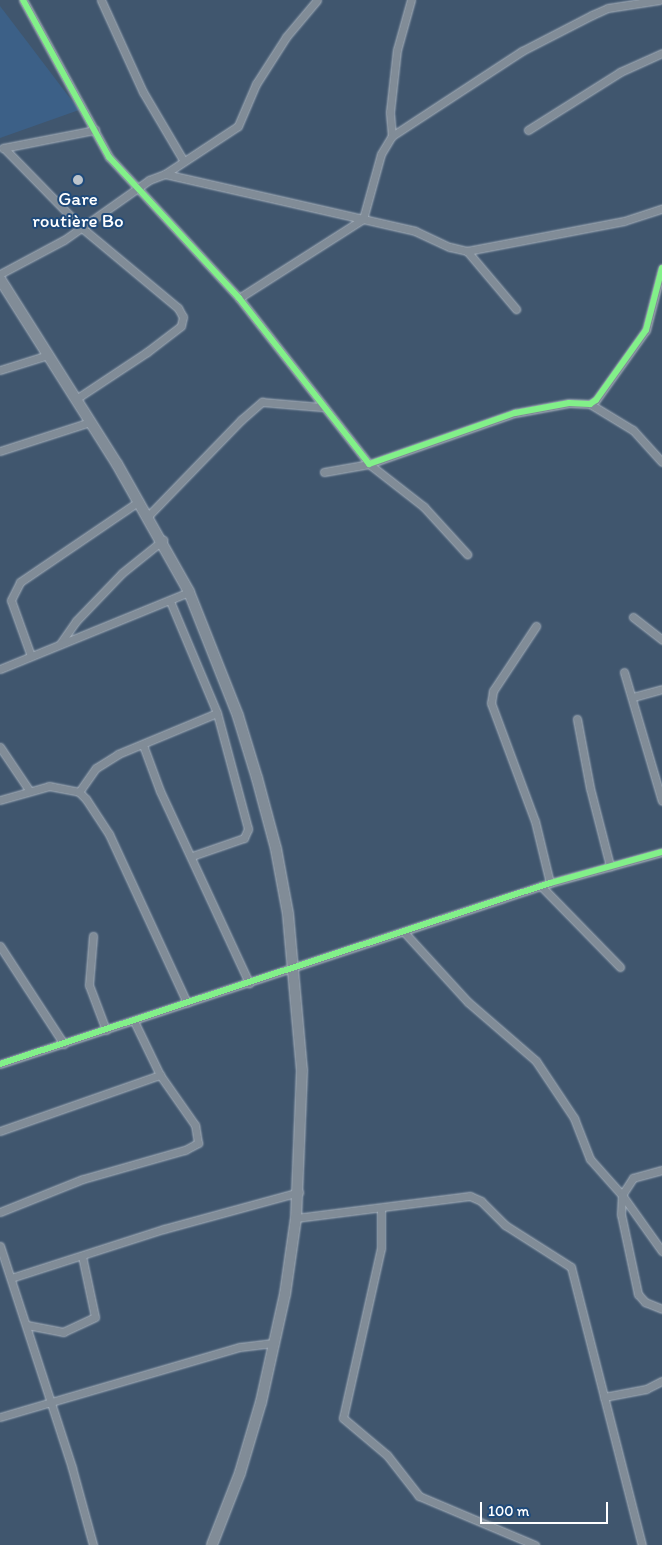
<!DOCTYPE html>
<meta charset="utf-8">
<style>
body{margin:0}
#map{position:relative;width:662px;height:1545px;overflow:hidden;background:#40566e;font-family:Itim,sans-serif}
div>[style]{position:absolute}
.built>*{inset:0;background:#3c6087}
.roads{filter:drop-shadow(0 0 1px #a9b3be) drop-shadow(0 0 1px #a9b3be)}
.minor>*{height:7px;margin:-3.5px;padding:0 3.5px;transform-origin:3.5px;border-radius:3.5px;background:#818c97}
.secondary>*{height:10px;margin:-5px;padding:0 5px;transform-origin:5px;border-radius:5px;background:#818c97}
.cycleway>*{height:6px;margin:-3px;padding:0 3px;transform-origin:3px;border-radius:3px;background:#82f089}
.dots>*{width:14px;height:14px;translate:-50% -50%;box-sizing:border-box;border:2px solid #1f4a7a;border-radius:50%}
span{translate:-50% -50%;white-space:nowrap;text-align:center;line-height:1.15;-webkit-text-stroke:4px #1f4a7a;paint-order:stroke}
.poi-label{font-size:19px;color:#fff}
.scale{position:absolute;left:480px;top:1502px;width:128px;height:22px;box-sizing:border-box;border:2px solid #fff;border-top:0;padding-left:6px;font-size:15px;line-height:18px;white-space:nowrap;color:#fff;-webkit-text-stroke:4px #1f4a7a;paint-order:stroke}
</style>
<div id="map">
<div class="built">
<div style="clip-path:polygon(0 6px,79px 110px,0 138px)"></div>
</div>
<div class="roads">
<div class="minor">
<div style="left:23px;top:0;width:179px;rotate:61.3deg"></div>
<div style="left:109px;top:157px;width:192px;rotate:47.3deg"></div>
<div style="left:239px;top:298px;width:211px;rotate:51.9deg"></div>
<div style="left:369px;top:464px;width:155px;rotate:-19.3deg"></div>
<div style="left:515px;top:413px;width:55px;rotate:-10.5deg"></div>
<div style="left:569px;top:403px;width:21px;rotate:3deg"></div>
<div style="left:590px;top:404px;width:7px;rotate:-34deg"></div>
<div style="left:596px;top:400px;width:86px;rotate:-54.5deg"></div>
<div style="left:646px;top:330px;width:64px;rotate:-75.5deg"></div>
<div style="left:101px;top:0;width:101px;rotate:65.5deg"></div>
<div style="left:143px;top:92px;width:79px;rotate:59.5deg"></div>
<div style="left:528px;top:130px;width:109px;rotate:-32.2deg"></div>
<div style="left:620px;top:72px;width:46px;rotate:-24.3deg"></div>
<div style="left:392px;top:136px;width:24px;rotate:-95deg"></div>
<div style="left:390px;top:112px;width:62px;rotate:-83.6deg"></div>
<div style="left:397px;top:50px;width:52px;rotate:-74.4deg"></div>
<div style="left:3px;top:148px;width:94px;rotate:-11.1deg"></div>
<div style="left:4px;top:148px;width:112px;rotate:45.7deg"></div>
<div style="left:82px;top:228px;width:125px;rotate:39.8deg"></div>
<div style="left:178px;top:308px;width:10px;rotate:61deg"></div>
<div style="left:183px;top:317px;width:9px;rotate:103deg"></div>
<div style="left:181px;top:326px;width:43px;rotate:142.6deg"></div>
<div style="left:147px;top:352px;width:85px;rotate:146.5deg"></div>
<div style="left:165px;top:174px;width:87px;rotate:-33.3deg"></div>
<div style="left:238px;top:126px;width:46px;rotate:-66.8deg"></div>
<div style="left:256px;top:84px;width:56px;rotate:-57.4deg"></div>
<div style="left:286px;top:37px;width:48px;rotate:-50deg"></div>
<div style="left:467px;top:251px;width:76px;rotate:49.8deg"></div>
<div style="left:0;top:274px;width:72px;rotate:-28deg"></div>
<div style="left:64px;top:240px;width:104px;rotate:-35.2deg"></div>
<div style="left:149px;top:180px;width:17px;rotate:-21deg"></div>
<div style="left:165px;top:174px;width:256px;rotate:12.8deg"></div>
<div style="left:415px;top:231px;width:38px;rotate:25deg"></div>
<div style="left:450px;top:247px;width:17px;rotate:13deg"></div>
<div style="left:467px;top:251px;width:160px;rotate:-10.8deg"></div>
<div style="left:624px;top:221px;width:40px;rotate:-18deg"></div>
<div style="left:239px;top:298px;width:147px;rotate:-32.5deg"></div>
<div style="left:363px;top:219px;width:67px;rotate:-74.5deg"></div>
<div style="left:381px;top:154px;width:21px;rotate:-59deg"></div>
<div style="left:392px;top:136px;width:155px;rotate:-33.2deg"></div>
<div style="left:522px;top:51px;width:79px;rotate:-27.2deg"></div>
<div style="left:592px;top:15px;width:17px;rotate:-24deg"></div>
<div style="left:608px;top:8px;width:52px;rotate:-8.9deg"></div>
<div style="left:0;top:370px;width:50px;rotate:-17.4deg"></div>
<div style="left:590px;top:404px;width:50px;rotate:31.2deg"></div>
<div style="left:633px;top:430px;width:43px;rotate:47.8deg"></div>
<div style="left:0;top:451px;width:95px;rotate:-17.9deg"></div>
<div style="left:324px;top:472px;width:46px;rotate:-10.1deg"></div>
<div style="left:369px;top:464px;width:70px;rotate:38deg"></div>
<div style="left:424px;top:507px;width:64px;rotate:47.5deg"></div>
<div style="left:148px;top:516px;width:134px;rotate:-45.9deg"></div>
<div style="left:241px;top:420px;width:28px;rotate:-41deg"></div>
<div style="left:262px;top:402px;width:59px;rotate:4.8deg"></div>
<div style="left:170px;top:601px;width:121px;rotate:67.2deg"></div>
<div style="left:217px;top:713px;width:120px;rotate:75deg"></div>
<div style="left:248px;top:829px;width:10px;rotate:114deg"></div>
<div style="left:244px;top:838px;width:55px;rotate:160.9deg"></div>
<div style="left:633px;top:617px;width:37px;rotate:38deg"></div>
<div style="left:536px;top:626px;width:78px;rotate:123.5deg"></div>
<div style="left:493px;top:691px;width:12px;rotate:99deg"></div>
<div style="left:491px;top:703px;width:126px;rotate:69.6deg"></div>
<div style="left:535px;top:821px;width:64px;rotate:76.4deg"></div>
<div style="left:60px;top:644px;width:28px;rotate:-55deg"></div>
<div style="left:76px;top:621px;width:66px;rotate:-46.2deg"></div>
<div style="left:122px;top:573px;width:53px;rotate:-38.8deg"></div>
<div style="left:31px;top:656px;width:59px;rotate:-109.7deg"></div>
<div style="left:11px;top:600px;width:20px;rotate:-63deg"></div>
<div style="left:20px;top:582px;width:144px;rotate:-34.2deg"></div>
<div style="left:0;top:669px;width:204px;rotate:-22.2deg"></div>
<div style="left:624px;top:672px;width:134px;rotate:73.6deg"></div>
<div style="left:633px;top:697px;width:30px;rotate:-15deg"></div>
<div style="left:577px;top:719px;width:70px;rotate:79.3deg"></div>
<div style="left:590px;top:788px;width:81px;rotate:75.6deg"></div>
<div style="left:143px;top:745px;width:49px;rotate:69.7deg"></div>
<div style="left:160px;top:791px;width:212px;rotate:65.1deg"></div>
<div style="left:0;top:747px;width:52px;rotate:56deg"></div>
<div style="left:79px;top:792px;width:29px;rotate:-55deg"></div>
<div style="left:96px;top:768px;width:26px;rotate:-32deg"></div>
<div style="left:118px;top:754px;width:107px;rotate:-22.5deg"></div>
<div style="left:0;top:800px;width:51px;rotate:-15.9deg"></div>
<div style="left:49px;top:786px;width:31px;rotate:11deg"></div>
<div style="left:79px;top:792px;width:10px;rotate:45deg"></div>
<div style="left:86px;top:799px;width:42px;rotate:56.7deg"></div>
<div style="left:109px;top:834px;width:186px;rotate:65.2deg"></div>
<div style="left:541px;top:886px;width:113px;rotate:45.7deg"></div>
<div style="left:404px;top:932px;width:95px;rotate:47.6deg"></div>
<div style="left:468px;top:1002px;width:90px;rotate:40.9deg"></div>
<div style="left:536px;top:1061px;width:69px;rotate:56.3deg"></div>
<div style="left:574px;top:1118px;width:44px;rotate:68.7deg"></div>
<div style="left:590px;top:1159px;width:48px;rotate:48.4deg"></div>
<div style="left:622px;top:1195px;width:69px;rotate:54.5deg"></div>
<div style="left:93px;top:936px;width:49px;rotate:94.7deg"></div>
<div style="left:89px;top:985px;width:48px;rotate:69.3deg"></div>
<div style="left:0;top:946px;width:117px;rotate:56.9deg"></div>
<div style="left:0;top:1064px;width:579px;rotate:-18.22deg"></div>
<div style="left:550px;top:883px;width:116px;rotate:-15.5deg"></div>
<div style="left:0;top:1131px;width:170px;rotate:-19.3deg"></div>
<div style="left:662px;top:1170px;width:30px;rotate:165deg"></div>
<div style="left:633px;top:1178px;width:20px;rotate:123deg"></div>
<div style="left:622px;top:1195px;width:19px;rotate:93deg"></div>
<div style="left:621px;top:1214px;width:82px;rotate:78deg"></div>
<div style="left:638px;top:1294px;width:11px;rotate:49deg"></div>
<div style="left:645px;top:1302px;width:18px;rotate:22deg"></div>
<div style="left:381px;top:1210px;width:38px;rotate:90deg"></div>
<div style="left:381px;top:1248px;width:174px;rotate:102.6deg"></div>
<div style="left:343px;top:1418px;width:57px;rotate:40.1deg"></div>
<div style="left:387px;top:1455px;width:52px;rotate:52deg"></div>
<div style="left:419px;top:1496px;width:126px;rotate:22.9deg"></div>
<div style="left:0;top:1212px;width:89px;rotate:-21.7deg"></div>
<div style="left:83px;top:1179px;width:106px;rotate:-15.9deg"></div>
<div style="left:185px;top:1150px;width:15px;rotate:-28deg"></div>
<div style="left:198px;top:1143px;width:18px;rotate:-99deg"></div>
<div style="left:195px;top:1125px;width:61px;rotate:-125deg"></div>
<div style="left:160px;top:1075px;width:60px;rotate:-115.7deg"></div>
<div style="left:296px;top:1218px;width:175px;rotate:-7.2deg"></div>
<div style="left:470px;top:1196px;width:12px;rotate:24deg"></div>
<div style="left:481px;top:1201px;width:34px;rotate:45deg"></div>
<div style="left:505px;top:1225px;width:78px;rotate:32.5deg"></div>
<div style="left:571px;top:1267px;width:287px;rotate:75.7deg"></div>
<div style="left:0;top:1246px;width:233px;rotate:72deg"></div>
<div style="left:72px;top:1468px;width:80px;rotate:74.7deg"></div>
<div style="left:11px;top:1278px;width:161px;rotate:-17.8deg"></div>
<div style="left:164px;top:1229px;width:140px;rotate:-15.3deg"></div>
<div style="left:27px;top:1325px;width:37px;rotate:11deg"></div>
<div style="left:63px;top:1332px;width:35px;rotate:-25deg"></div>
<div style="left:95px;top:1317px;width:62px;rotate:-102deg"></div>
<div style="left:604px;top:1397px;width:43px;rotate:-10.8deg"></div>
<div style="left:646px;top:1389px;width:18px;rotate:-27deg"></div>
<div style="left:0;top:1417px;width:250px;rotate:-16.3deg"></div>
<div style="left:240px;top:1347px;width:35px;rotate:-7deg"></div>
</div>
<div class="secondary">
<div style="left:0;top:279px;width:219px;rotate:57.7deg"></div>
<div style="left:117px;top:464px;width:147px;rotate:60.6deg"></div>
<div style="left:189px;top:592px;width:133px;rotate:68.4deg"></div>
<div style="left:238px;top:716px;width:65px;rotate:73deg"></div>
<div style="left:257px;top:778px;width:73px;rotate:75deg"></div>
<div style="left:276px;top:849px;width:66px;rotate:79.5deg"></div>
<div style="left:288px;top:914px;width:157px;rotate:84.9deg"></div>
<div style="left:302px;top:1070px;width:148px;rotate:92.3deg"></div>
<div style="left:296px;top:1218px;width:77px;rotate:98.2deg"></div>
<div style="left:285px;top:1294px;width:111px;rotate:102.5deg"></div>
<div style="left:261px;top:1402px;width:74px;rotate:106.5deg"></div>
<div style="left:240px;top:1473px;width:77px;rotate:111.3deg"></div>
</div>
</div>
<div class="cycleway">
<div style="left:23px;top:0;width:179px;rotate:61.3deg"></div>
<div style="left:109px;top:157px;width:192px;rotate:47.3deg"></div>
<div style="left:239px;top:298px;width:211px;rotate:51.9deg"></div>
<div style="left:369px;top:464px;width:155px;rotate:-19.3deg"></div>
<div style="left:515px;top:413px;width:55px;rotate:-10.5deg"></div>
<div style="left:569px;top:403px;width:21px;rotate:3deg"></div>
<div style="left:590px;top:404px;width:7px;rotate:-34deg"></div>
<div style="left:596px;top:400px;width:86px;rotate:-54.5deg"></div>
<div style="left:646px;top:330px;width:64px;rotate:-75.5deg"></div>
<div style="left:0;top:1064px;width:579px;rotate:-18.22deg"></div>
<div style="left:550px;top:883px;width:116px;rotate:-15.5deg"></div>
</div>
<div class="dots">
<div style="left:78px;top:180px;background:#bcc4cc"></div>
</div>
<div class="poi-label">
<span style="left:78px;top:210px">Gare<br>routière Bo</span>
</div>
<div class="scale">100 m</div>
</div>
